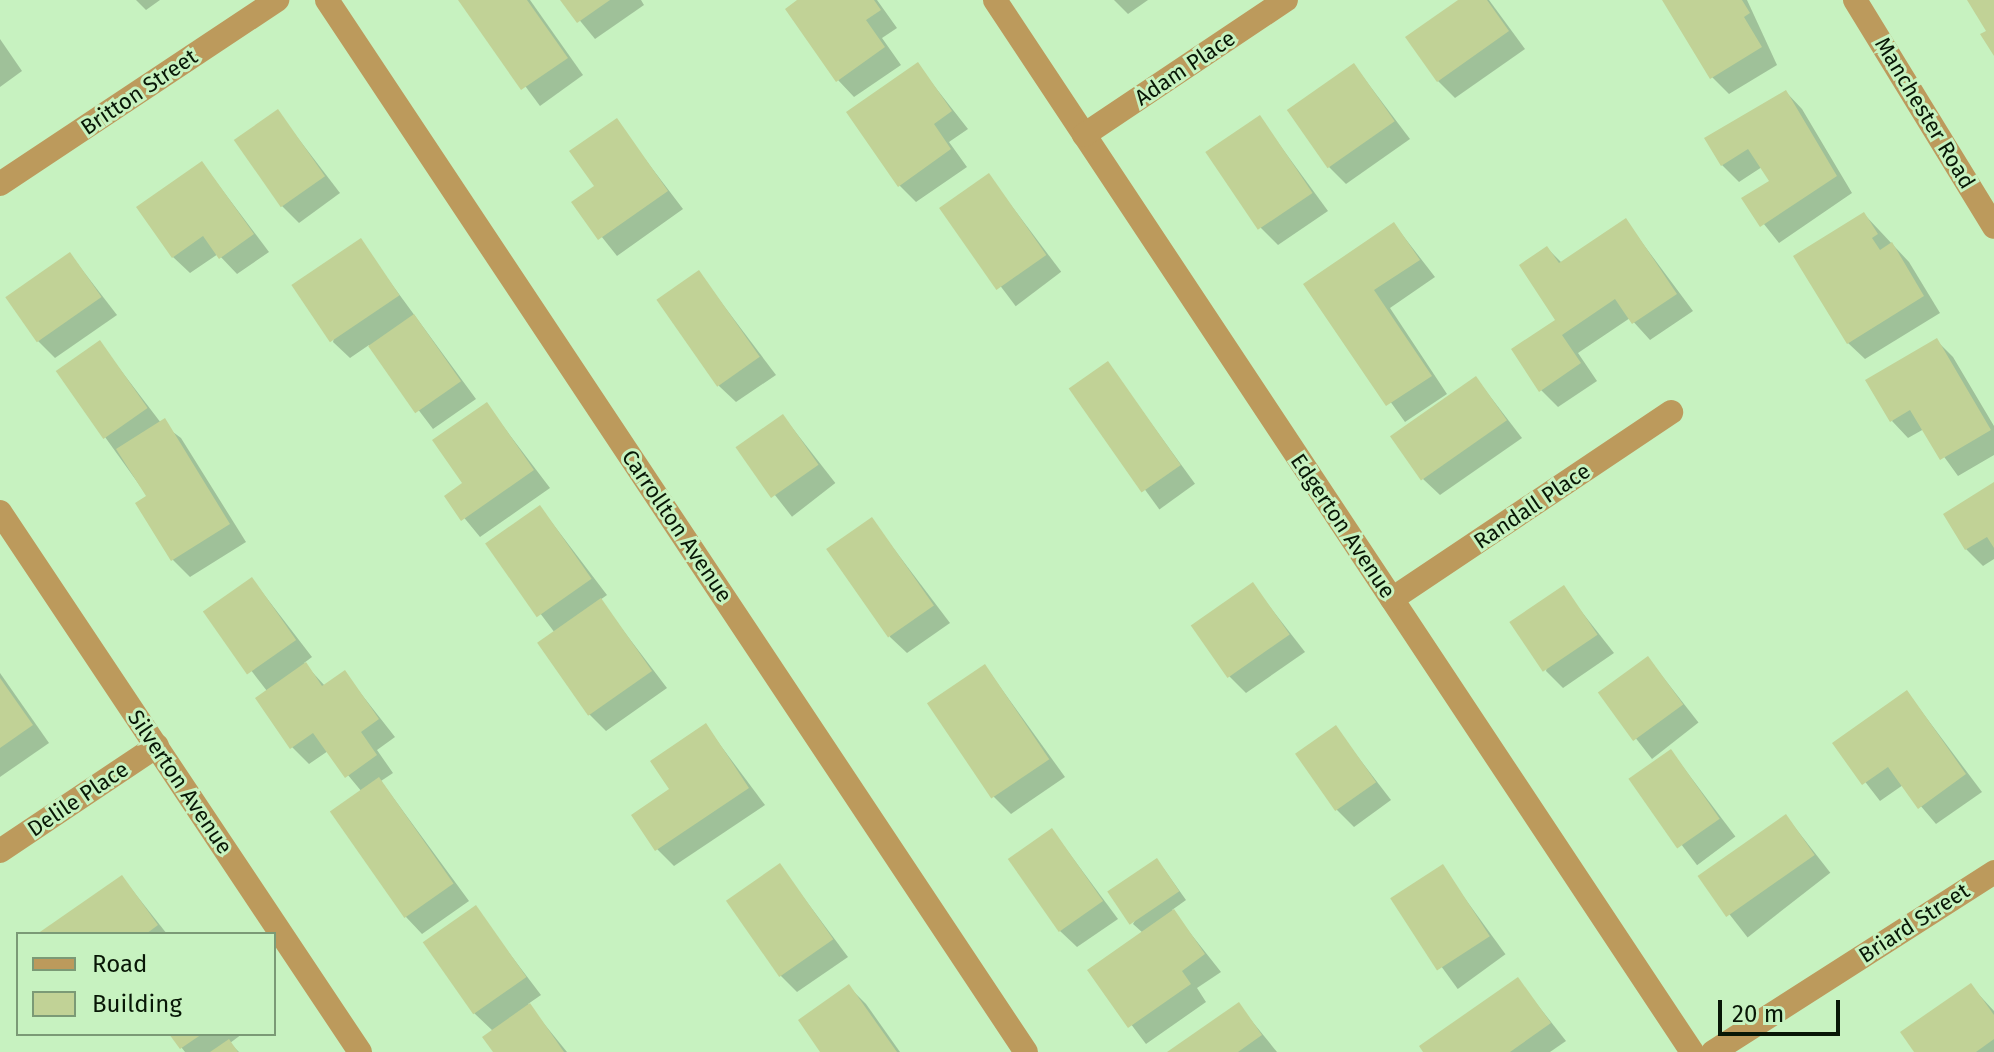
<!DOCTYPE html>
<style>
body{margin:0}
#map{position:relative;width:1994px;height:1052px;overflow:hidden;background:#c7f2c0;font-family:"Fira Sans",sans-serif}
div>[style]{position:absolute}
.shadow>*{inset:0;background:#0003;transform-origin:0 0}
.building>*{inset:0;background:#c1d296;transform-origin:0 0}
.minor>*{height:24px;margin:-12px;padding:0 12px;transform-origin:12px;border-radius:12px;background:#bc9a5c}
span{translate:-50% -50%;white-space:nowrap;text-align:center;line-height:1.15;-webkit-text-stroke:6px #c7f2c0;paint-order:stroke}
.street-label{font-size:22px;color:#081706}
.legend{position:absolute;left:16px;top:932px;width:260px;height:104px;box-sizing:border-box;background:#c7f2c0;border:2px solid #7b9a76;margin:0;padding:10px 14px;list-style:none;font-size:24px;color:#081706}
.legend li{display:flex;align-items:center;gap:16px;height:40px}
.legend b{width:40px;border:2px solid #7b9a76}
.scale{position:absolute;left:1718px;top:1000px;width:122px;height:36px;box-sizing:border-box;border:4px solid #081706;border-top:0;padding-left:10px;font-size:24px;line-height:28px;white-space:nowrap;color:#081706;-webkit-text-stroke:6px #c7f2c0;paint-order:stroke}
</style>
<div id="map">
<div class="shadow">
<div style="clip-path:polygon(136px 0,160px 0,146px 10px)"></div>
<div style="clip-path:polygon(461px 0,530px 0,583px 75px,540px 106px)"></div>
<div style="clip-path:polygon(563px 0,641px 0,644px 5px,595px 39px)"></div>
<div style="clip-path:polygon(800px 0,877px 0,897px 28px,882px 38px,901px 65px,854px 97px,838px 80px)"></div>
<div style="clip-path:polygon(1114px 0,1148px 0,1128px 14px)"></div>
<div style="clip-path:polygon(1462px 0,1489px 0,1525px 49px,1455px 98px,1438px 81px)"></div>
<div style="clip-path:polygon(1665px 0,1747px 0,1777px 65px,1729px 94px,1712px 77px)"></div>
<div style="clip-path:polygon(0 39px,22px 71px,0 87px)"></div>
<div style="clip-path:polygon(917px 64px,968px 129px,949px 142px,967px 167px,916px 202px,899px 185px)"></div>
<div style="clip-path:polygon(1354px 65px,1410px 139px,1346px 184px,1329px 167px)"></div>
<div style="clip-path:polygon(1786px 92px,1802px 109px,1852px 193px,1779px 243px,1744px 199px,1772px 182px,1762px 167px,1739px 182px,1722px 165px)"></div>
<div style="clip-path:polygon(278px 112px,340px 193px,299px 223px,282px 206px)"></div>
<div style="clip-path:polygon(1260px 118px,1328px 211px,1278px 245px,1261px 228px)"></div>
<div style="clip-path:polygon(616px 121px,683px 209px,617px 256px,574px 202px,596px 187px)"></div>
<div style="clip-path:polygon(202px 163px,269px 252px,237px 274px,218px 254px,190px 273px,173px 257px)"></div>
<div style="left:989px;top:176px;width:120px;height:57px;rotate:53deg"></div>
<div style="clip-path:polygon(1864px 214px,1909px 262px,1940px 313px,1865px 359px,1848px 343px)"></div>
<div style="clip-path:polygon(1626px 221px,1693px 311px,1650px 340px,1630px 318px,1578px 353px,1597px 381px,1558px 407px,1541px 390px,1558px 320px,1547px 248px,1562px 263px)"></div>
<div style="clip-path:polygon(1394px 224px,1435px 277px,1390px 308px,1447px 394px,1405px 422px,1306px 284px)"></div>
<div style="clip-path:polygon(360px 241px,476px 399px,433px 429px,369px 345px,350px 358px,333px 342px)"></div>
<div style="clip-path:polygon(70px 254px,117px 315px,55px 358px,38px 341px)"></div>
<div style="clip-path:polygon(699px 273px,776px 375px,736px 402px,719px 386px)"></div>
<div style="clip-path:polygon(1936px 340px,1953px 357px,1994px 426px,1994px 455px,1958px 476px,1924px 429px,1908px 438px,1892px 421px)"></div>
<div style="clip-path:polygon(100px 343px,161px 423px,181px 438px,246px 542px,190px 577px,173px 560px,148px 497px,105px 437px)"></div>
<div style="left:1108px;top:364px;width:148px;height:44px;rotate:54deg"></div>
<div style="clip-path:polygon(1476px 378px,1522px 438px,1440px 495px,1423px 479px)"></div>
<div style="clip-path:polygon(487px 405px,550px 488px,480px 537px,447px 497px,465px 484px)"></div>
<div style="left:783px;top:416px;width:85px;height:55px;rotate:52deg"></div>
<div style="clip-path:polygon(1994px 485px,1994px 559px,1983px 566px,1966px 549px)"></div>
<div style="clip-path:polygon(540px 507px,607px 595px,600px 600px,667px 688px,606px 731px,589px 714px,555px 633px,488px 544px)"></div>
<div style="clip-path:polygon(872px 520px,950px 623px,907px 653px,890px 637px)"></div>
<div style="clip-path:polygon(252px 579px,312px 657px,304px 663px,325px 686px,344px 672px,395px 737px,377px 750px,393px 773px,381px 781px,469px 901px,422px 934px,406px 917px,362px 792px,328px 751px,309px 764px,292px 747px,267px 691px,206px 612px)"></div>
<div style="clip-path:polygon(1253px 585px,1305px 652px,1246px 693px,1229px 676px)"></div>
<div style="clip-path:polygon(1563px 588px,1614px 653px,1563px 688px,1546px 671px)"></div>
<div style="left:1648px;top:658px;width:82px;height:59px;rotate:52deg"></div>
<div style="clip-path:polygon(985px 666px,1065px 777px,1011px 814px,994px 797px)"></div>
<div style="clip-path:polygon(0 673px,49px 743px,0 777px)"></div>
<div style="clip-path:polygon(1907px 692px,1982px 792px,1936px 824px,1903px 785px,1880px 801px,1835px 743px)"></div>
<div style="clip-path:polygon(706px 726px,765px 805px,674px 866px,657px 849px,671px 789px)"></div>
<div style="clip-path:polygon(1335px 727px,1391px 800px,1354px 827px,1337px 810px)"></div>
<div style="left:1671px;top:751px;width:107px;height:48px;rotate:53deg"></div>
<div style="left:1786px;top:816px;width:72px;height:105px;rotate:52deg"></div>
<div style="clip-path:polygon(1052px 830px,1118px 919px,1077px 947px,1060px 931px)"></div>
<div style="clip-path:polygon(780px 866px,848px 957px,797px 992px,780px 975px)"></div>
<div style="left:1442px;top:867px;width:108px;height:59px;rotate:54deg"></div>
<div style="clip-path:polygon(1164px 869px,1186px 900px,1172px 910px,1221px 972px,1197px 988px,1206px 1002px,1146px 1044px,1090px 970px,1143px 933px,1133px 924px)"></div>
<div style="clip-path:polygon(122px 877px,167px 934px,41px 934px)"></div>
<div style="clip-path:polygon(475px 908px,541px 995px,528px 1004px,567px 1052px,495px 1052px,493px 1031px,474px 1013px)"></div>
<div style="clip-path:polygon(1518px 980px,1566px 1041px,1550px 1052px,1426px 1052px)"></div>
<div style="clip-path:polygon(1971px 986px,1994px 1011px,1994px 1052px,1917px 1052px)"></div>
<div style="clip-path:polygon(849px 987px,866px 1004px,900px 1052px,822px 1052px)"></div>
<div style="clip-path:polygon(1238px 1004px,1277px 1052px,1170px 1052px)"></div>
<div style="clip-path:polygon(171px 1034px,242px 1034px,230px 1043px,239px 1052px,185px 1052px)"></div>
</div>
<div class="building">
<div style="clip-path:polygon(458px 0,527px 0,568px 58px,521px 90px)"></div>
<div style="clip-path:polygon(560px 0,610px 0,577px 23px)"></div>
<div style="clip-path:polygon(797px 0,874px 0,881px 10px,866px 20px,885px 47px,836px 82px,785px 9px)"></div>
<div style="clip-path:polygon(1458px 0,1487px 0,1509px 31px,1437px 82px,1405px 37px)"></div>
<div style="clip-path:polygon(1662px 0,1742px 0,1750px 13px,1744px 17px,1762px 47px,1710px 79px)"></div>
<div style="clip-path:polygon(1967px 0,1994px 0,1994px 56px,1980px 34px,1986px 31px)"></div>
<div style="clip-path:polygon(918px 62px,952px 111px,934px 124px,951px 149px,898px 187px,846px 112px)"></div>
<div style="left:1354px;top:63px;width:71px;height:82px;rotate:55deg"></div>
<div style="clip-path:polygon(1786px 90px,1837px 176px,1760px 227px,1741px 198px,1769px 181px,1748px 149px,1721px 166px,1704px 138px)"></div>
<div style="left:278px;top:109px;width:82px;height:54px;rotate:55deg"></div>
<div style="left:1260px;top:115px;width:94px;height:66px;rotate:56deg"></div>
<div style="clip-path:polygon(617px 118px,668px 191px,598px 240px,571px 202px,594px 186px,569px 151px)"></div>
<div style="clip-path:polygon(202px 161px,254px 234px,219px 259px,203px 236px,172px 258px,136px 207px)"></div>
<div style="left:989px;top:173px;width:100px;height:61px;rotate:55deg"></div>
<div style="clip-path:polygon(1864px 212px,1878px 234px,1872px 238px,1880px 250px,1892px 242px,1924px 296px,1847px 344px,1793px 256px)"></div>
<div style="clip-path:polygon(1626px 218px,1677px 294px,1632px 324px,1615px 299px,1562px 335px,1581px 363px,1539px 392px,1511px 349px,1555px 320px,1519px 265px,1547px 246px,1559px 263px)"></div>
<div style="clip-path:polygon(1394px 222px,1420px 260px,1374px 290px,1432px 376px,1386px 406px,1303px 284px)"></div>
<div style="left:361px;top:238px;width:69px;height:84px;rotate:56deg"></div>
<div style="left:70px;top:252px;width:55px;height:79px;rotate:55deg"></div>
<div style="left:699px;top:270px;width:106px;height:52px;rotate:55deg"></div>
<div style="left:414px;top:314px;width:82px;height:56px;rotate:55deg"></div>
<div style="clip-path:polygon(1937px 338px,1991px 430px,1940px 460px,1910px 410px,1890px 422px,1865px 380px)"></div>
<div style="left:100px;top:340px;width:83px;height:54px;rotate:55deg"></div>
<div style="left:1108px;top:361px;width:127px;height:48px;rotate:55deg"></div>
<div style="left:1476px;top:376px;width:54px;height:105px;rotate:55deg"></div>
<div style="clip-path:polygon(487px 402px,534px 470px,461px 521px,444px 496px,462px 483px,432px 440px)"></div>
<div style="left:783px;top:414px;width:62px;height:58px;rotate:55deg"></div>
<div style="clip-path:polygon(165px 418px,230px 524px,171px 561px,135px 503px,146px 496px,116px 449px)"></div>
<div style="clip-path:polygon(1994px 482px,1994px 548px,1987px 537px,1965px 550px,1943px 514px)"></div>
<div style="left:540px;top:505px;width:90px;height:67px;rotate:55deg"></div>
<div style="left:872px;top:517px;width:108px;height:56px;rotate:55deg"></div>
<div style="left:252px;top:577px;width:77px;height:60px;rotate:55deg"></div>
<div style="left:1253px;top:582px;width:64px;height:76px;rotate:55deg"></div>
<div style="left:1564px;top:585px;width:60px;height:66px;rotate:56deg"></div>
<div style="left:601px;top:598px;width:89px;height:78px;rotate:55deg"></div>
<div style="left:1648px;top:656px;width:60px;height:62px;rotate:54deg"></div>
<div style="clip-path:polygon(306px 662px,322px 686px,345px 670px,379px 719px,361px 732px,377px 755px,345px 778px,313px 733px,290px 749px,255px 698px)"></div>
<div style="left:985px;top:664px;width:115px;height:70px;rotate:56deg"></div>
<div style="clip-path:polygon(0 678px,33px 725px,0 748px)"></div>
<div style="clip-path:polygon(1907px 690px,1966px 774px,1918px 809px,1888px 767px,1862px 785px,1832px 743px)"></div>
<div style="clip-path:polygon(706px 723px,749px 788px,655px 851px,631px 815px,669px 789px,650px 761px)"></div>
<div style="left:1336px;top:725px;width:70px;height:50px;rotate:55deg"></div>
<div style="left:1671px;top:749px;width:85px;height:52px;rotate:55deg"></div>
<div style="left:379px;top:777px;width:130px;height:60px;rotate:55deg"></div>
<div style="left:1786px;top:814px;width:50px;height:108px;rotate:55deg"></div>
<div style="left:1052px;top:828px;width:89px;height:54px;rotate:55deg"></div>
<div style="left:1157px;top:858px;width:40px;height:60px;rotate:56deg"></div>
<div style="left:780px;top:863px;width:93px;height:66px;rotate:55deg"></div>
<div style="left:1443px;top:864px;width:86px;height:63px;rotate:57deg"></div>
<div style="clip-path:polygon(122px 875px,158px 925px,146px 934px,37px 934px)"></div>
<div style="left:476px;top:905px;width:88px;height:65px;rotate:55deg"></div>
<div style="clip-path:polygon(1174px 909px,1205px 954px,1182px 971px,1191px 984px,1128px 1028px,1087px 970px)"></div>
<div style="clip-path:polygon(1518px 977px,1551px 1023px,1510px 1052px,1423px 1052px,1419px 1046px)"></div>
<div style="clip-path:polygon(1971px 983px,1994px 1015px,1994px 1039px,1976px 1052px,1914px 1052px,1900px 1032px)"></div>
<div style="clip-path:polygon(849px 984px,897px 1052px,820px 1052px,798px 1020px)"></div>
<div style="clip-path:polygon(1239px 1002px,1262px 1035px,1238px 1052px,1167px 1052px)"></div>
<div style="clip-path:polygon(530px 1003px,564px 1052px,493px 1052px,482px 1037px)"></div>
<div style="clip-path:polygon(169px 1034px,202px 1034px,180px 1049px)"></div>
<div style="clip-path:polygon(229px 1039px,238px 1052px,210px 1052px)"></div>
</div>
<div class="minor">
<div style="left:327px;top:0;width:1263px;rotate:56.4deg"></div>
<div style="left:995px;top:0;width:1262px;rotate:56.47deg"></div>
<div style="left:1855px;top:0;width:266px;rotate:58.5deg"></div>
<div style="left:1084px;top:135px;width:243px;rotate:-33.8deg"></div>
<div style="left:0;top:184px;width:333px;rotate:-33.6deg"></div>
<div style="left:0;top:512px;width:649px;rotate:56.31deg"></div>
<div style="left:1392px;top:599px;width:336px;rotate:-33.8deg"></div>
<div style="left:0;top:851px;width:189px;rotate:-33.8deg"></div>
<div style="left:1713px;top:1052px;width:334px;rotate:-32.6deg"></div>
</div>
<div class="street-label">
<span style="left:1185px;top:68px;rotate:-34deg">Adam Place</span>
<span style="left:139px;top:92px;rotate:-34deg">Britton Street</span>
<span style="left:1925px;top:113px;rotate:59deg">Manchester Road</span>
<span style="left:1532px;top:506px;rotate:-34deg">Randall Place</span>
<span style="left:677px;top:526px;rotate:56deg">Carrollton Avenue</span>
<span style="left:1343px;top:526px;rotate:56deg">Edgerton Avenue</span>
<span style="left:180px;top:782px;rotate:56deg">Silverton Avenue</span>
<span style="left:78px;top:799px;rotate:-34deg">Delile Place</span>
<span style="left:1914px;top:923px;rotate:-33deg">Briard Street</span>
</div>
<ul class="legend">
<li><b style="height:10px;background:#bc9a5c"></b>Road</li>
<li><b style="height:22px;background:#c1d296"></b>Building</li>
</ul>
<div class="scale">20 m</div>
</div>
